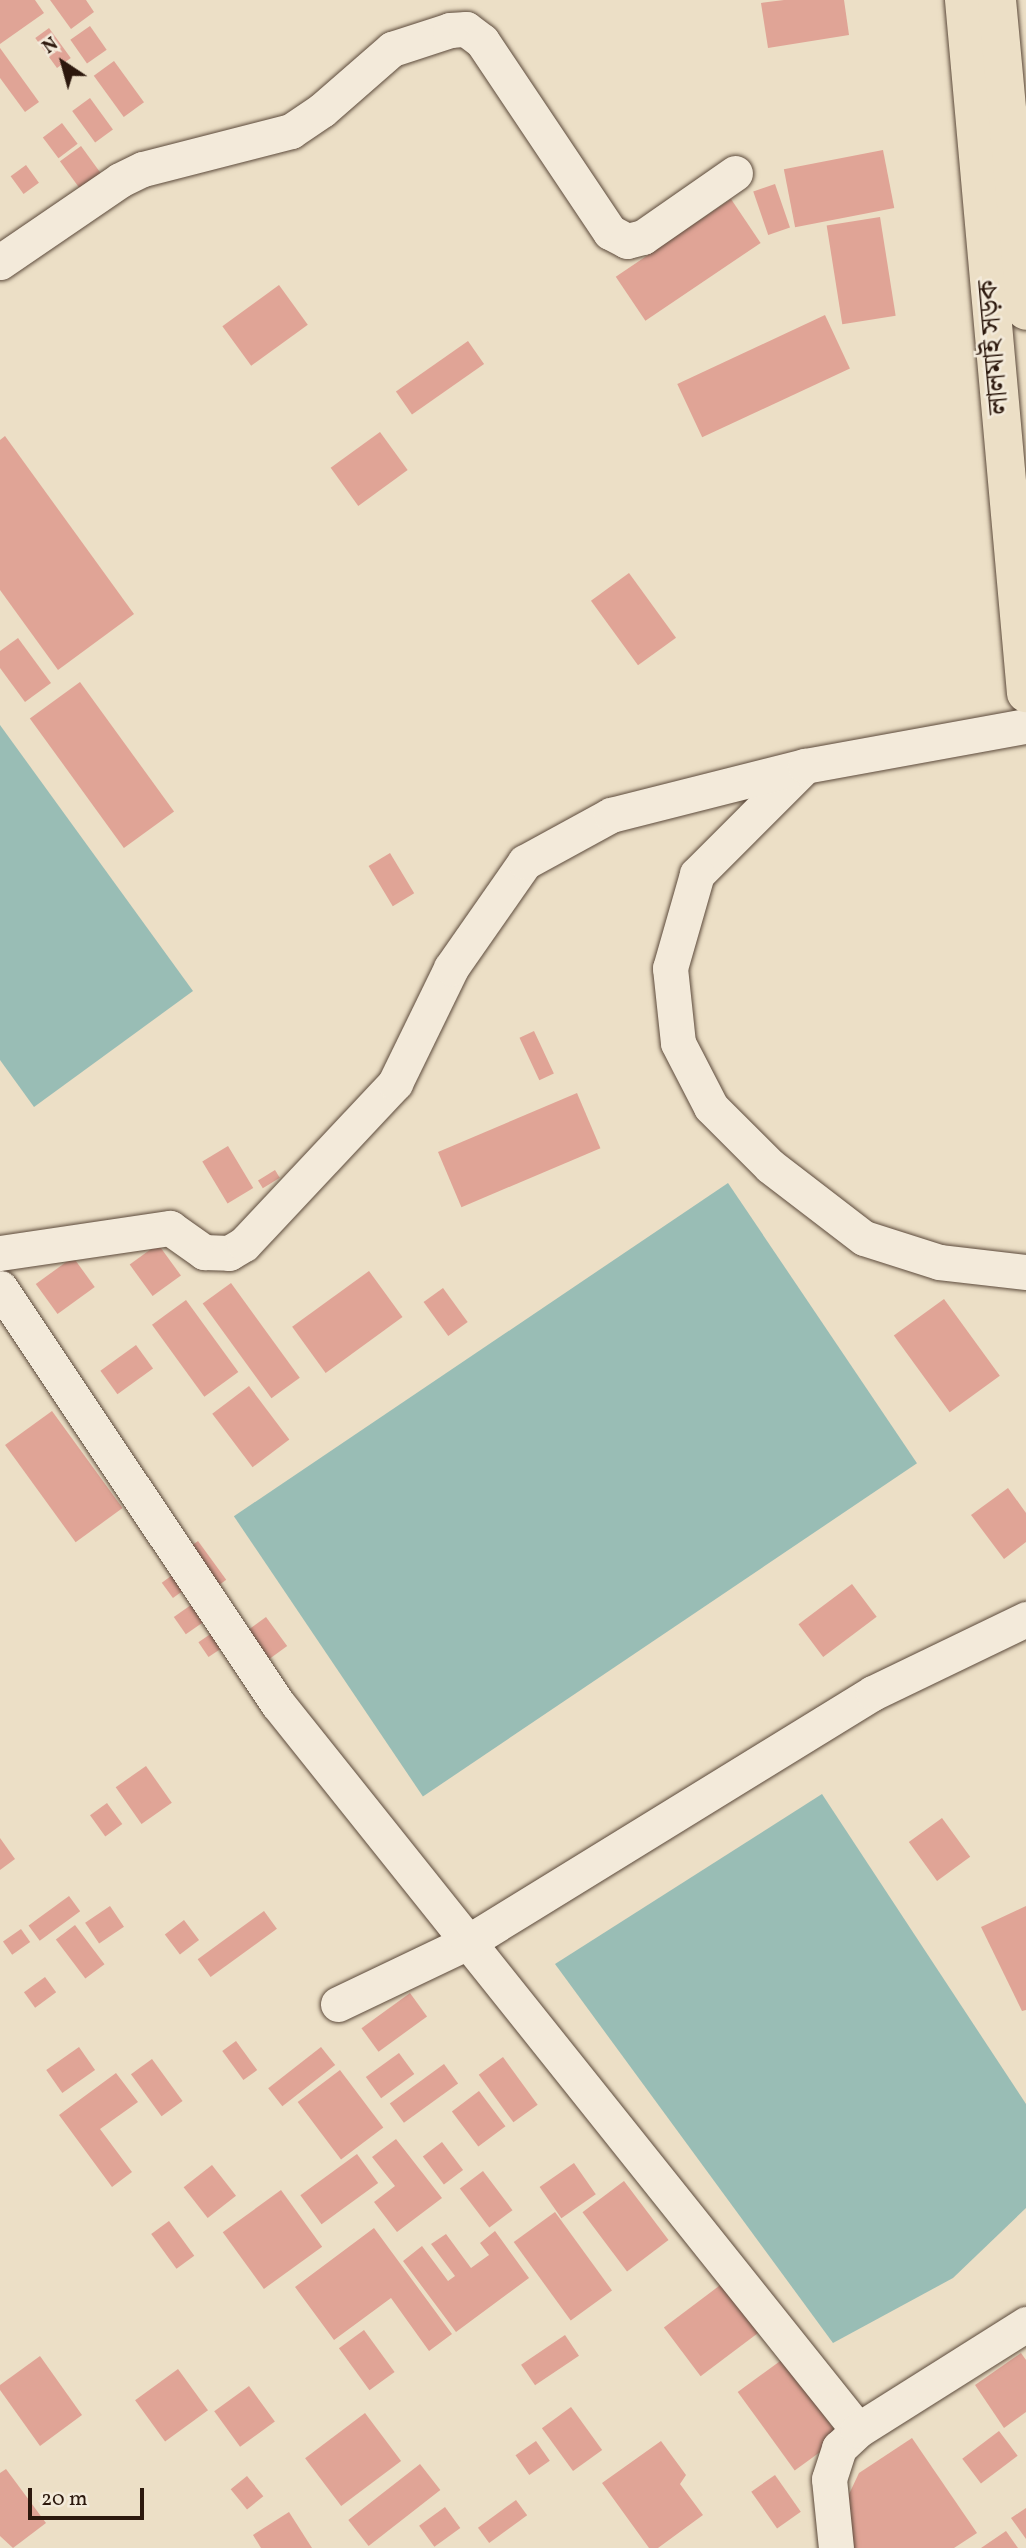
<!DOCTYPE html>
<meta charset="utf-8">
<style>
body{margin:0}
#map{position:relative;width:1026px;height:2548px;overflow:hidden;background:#ecdfc6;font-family:Vollkorn,"Noto Serif Bengali",serif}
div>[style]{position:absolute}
.water>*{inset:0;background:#99bdb5;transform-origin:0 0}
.building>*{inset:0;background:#e0a496;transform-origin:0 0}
.roads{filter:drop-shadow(0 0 2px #5c4a3b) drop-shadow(0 0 2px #5c4a3b)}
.minor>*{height:35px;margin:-17.5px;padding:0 17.5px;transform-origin:17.5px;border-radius:17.5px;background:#f3eada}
.primary>*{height:38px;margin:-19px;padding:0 19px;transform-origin:19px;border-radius:19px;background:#ecdfc6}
span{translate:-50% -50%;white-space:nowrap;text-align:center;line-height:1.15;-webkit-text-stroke:5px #f3eada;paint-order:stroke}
.street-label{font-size:28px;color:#2c180d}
.north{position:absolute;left:28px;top:28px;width:70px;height:70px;-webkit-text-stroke:5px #f3eada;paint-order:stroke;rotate:324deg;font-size:19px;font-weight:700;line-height:28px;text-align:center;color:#2c180d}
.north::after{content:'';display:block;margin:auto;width:24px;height:32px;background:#2c180d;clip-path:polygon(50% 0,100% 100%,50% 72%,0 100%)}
.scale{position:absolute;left:28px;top:2488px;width:116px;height:32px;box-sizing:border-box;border:4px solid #2c180d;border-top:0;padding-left:9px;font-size:21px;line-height:24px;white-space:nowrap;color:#2c180d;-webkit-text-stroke:5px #f3eada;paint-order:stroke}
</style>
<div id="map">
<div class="water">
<div style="clip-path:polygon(0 725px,193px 991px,34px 1107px,0 1060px)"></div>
<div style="left:728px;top:1183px;width:338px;height:596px;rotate:56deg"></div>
<div style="clip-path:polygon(822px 1794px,1026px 2104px,1026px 2208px,953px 2278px,833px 2343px,555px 1964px)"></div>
</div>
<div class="building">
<div style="clip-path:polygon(0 0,35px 0,44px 13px,0 44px)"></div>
<div style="clip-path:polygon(50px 0,86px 0,94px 12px,71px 29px)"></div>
<div style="clip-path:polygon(784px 0,844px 0,849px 35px,768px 48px,761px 3px)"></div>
<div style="left:90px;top:26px;width:29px;height:24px;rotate:55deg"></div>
<div style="left:49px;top:28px;width:37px;height:17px;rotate:54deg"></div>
<div style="clip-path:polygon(0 48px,39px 102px,25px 112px,0 78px)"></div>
<div style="left:114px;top:61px;width:51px;height:25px;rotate:54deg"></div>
<div style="left:90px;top:98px;width:39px;height:22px;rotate:54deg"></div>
<div style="left:62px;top:123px;width:26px;height:24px;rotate:53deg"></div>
<div style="left:81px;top:146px;width:42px;height:26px;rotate:54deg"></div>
<div style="left:883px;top:150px;width:59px;height:101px;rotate:79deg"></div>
<div style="left:26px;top:165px;width:22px;height:19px;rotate:54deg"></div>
<div style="left:775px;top:184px;width:46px;height:23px;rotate:71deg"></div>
<div style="left:731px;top:199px;width:53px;height:139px;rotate:56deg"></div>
<div style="left:880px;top:217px;width:100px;height:54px;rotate:81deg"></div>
<div style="left:279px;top:285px;width:49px;height:70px;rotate:54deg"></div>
<div style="left:825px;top:315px;width:59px;height:163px;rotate:65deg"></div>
<div style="left:468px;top:341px;width:28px;height:88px;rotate:55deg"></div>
<div style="left:380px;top:432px;width:47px;height:61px;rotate:54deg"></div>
<div style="clip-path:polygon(5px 436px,134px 614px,58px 670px,0 590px,0 440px)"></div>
<div style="left:629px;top:573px;width:80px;height:47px;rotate:54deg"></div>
<div style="clip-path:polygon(18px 638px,51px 683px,25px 702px,0 668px,0 651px)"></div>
<div style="left:80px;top:682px;width:160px;height:62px;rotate:54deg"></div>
<div style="left:390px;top:853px;width:47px;height:25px;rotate:59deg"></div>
<div style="left:534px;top:1031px;width:47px;height:16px;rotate:65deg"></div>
<div style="left:577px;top:1093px;width:60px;height:151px;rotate:67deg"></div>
<div style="left:228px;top:1146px;width:49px;height:30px;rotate:59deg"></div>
<div style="left:275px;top:1170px;width:9px;height:20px;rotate:58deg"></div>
<div style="left:158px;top:1244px;width:39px;height:35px;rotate:54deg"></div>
<div style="left:73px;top:1257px;width:37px;height:46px;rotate:54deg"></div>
<div style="left:369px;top:1271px;width:57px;height:95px;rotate:54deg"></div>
<div style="left:231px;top:1283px;width:117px;height:35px;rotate:54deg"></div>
<div style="left:443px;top:1288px;width:42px;height:24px;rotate:54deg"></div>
<div style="left:944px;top:1299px;width:95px;height:62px;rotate:54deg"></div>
<div style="left:186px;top:1300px;width:89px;height:42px;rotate:54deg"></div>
<div style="left:136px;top:1345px;width:29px;height:44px;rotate:54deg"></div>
<div style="left:249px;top:1386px;width:67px;height:46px;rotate:53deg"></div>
<div style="left:52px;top:1411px;width:120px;height:58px;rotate:54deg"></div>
<div style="clip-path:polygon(1008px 1488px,1026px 1513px,1026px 1542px,1004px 1559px,971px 1515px)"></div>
<div style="left:198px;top:1541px;width:48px;height:18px;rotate:54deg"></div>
<div style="left:182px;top:1568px;width:19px;height:25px;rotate:54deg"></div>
<div style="left:852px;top:1584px;width:41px;height:67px;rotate:53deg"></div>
<div style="left:191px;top:1605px;width:21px;height:21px;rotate:55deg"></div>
<div style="left:266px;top:1617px;width:36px;height:22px;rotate:54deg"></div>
<div style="left:215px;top:1631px;width:18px;height:20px;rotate:56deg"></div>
<div style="left:146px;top:1766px;width:45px;height:37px;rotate:55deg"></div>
<div style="left:107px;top:1803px;width:26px;height:21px;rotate:54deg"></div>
<div style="left:942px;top:1818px;width:48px;height:41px;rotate:54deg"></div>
<div style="clip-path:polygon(0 1838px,15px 1859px,0 1870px)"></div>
<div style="left:69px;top:1896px;width:19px;height:50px;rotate:54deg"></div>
<div style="left:110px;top:1906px;width:25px;height:30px;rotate:56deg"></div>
<div style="clip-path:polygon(1026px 1906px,1026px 2010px,1022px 2011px,981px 1927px)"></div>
<div style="left:264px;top:1911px;width:22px;height:82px;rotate:54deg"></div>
<div style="left:184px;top:1920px;width:25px;height:24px;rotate:53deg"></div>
<div style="left:75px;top:1925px;width:49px;height:24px;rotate:53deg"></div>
<div style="left:21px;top:1929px;width:16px;height:22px;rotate:55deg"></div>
<div style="left:45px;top:1977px;width:19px;height:26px;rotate:54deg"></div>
<div style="left:410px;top:1993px;width:29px;height:60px;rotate:54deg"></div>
<div style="left:236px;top:2041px;width:36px;height:17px;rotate:54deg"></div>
<div style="left:79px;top:2047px;width:28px;height:40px;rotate:55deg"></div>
<div style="left:321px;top:2047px;width:23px;height:67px;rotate:52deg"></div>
<div style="left:399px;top:2053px;width:26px;height:41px;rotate:54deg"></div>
<div style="left:503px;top:2057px;width:59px;height:30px;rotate:54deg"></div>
<div style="left:152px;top:2059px;width:52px;height:26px;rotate:54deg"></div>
<div style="left:444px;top:2064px;width:24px;height:67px;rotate:54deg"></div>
<div style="left:340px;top:2070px;width:72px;height:53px;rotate:53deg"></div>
<div style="clip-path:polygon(116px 2073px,138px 2102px,100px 2129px,132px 2172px,112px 2187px,59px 2115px)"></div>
<div style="left:479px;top:2091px;width:44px;height:34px;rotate:53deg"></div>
<div style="clip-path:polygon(396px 2139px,442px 2198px,397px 2232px,374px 2202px,395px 2186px,372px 2157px)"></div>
<div style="left:442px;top:2142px;width:35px;height:24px;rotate:53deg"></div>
<div style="left:357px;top:2154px;width:36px;height:70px;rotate:54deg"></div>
<div style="left:574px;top:2163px;width:38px;height:42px;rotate:55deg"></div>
<div style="left:212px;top:2165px;width:39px;height:36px;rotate:52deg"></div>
<div style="left:483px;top:2171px;width:49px;height:29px;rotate:53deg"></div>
<div style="left:624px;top:2181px;width:74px;height:52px;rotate:53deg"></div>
<div style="left:281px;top:2190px;width:70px;height:72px;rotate:54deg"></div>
<div style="left:555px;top:2212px;width:97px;height:51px;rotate:54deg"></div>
<div style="left:169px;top:2221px;width:43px;height:22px;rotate:54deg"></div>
<div style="clip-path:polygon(374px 2228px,452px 2334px,429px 2351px,391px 2298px,334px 2340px,295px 2287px)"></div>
<div style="clip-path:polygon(495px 2231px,529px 2278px,456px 2332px,403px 2261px,422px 2246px,448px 2281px,455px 2276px,431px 2244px,446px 2234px,471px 2268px,489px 2255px,480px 2243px)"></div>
<div style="left:723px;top:2283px;width:61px;height:74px;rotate:53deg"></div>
<div style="left:364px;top:2330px;width:52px;height:31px;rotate:54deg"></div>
<div style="left:565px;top:2335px;width:25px;height:53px;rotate:56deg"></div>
<div style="clip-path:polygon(1021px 2353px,1026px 2360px,1026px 2412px,1004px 2428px,975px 2385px)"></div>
<div style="clip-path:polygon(40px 2356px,82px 2415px,40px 2446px,0 2390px,0 2385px)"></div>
<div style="left:783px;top:2359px;width:97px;height:56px;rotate:54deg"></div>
<div style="left:178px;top:2369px;width:51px;height:53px;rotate:54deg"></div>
<div style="left:249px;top:2386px;width:44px;height:43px;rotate:54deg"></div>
<div style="left:571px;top:2407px;width:53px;height:36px;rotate:54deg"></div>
<div style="left:365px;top:2413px;width:60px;height:75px;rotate:53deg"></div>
<div style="left:999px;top:2431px;width:31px;height:46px;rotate:53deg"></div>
<div style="clip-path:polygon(912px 2438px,977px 2533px,954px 2548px,851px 2548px,842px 2509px,859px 2473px)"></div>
<div style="left:536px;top:2441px;width:24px;height:25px;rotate:55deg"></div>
<div style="clip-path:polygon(661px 2441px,686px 2475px,680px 2484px,703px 2515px,658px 2548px,649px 2548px,602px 2483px)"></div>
<div style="left:420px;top:2464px;width:33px;height:91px;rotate:52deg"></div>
<div style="clip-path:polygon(6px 2469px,46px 2523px,13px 2548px,0 2536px,0 2473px)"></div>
<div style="left:775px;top:2475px;width:45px;height:29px;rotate:55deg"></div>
<div style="left:247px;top:2476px;width:26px;height:21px;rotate:51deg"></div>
<div style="left:516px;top:2500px;width:19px;height:47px;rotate:54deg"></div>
<div style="left:445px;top:2507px;width:26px;height:32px;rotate:54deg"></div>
<div style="clip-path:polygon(1026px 2508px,1026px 2539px,1011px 2518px)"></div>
<div style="clip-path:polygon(289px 2512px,312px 2548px,261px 2548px,253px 2535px)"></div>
<div style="clip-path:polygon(1006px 2531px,1018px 2548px,981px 2548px)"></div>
</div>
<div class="roads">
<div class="minor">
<div style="left:0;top:262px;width:145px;rotate:-34.3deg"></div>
<div style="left:120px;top:180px;width:25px;rotate:-26deg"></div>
<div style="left:143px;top:169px;width:153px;rotate:-14.4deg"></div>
<div style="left:291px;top:131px;width:37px;rotate:-34deg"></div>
<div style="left:322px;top:110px;width:93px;rotate:-41.1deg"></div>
<div style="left:392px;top:49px;width:61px;rotate:-18.1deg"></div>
<div style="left:450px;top:30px;width:16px;rotate:-4deg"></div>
<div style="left:466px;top:29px;width:20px;rotate:37deg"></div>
<div style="left:482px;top:41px;width:230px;rotate:56.2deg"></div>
<div style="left:610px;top:232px;width:19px;rotate:28deg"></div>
<div style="left:627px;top:241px;width:16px;rotate:-14deg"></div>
<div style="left:643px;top:237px;width:112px;rotate:-34.8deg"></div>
<div style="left:805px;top:766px;width:153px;rotate:135deg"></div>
<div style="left:697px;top:874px;width:98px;rotate:106deg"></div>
<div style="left:670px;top:968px;width:75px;rotate:83.9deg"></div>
<div style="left:678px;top:1043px;width:72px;rotate:62.7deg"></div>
<div style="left:711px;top:1107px;width:83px;rotate:45deg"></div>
<div style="left:770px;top:1166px;width:118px;rotate:37.5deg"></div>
<div style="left:864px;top:1238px;width:79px;rotate:17.7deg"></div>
<div style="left:939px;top:1262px;width:88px;rotate:6.6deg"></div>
<div style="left:0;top:1253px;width:172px;rotate:-8.4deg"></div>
<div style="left:170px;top:1228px;width:42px;rotate:35.2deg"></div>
<div style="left:204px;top:1252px;width:25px;rotate:2deg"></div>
<div style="left:229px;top:1253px;width:17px;rotate:-31deg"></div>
<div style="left:244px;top:1244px;width:221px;rotate:-46.8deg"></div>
<div style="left:395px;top:1083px;width:128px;rotate:-64deg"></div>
<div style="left:451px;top:968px;width:129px;rotate:-55.1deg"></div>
<div style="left:525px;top:862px;width:98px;rotate:-28.7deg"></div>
<div style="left:611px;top:815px;width:200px;rotate:-14.2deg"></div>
<div style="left:805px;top:766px;width:225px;rotate:-10.3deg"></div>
<div style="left:0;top:1288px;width:500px;rotate:56.25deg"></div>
<div style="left:278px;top:1704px;width:929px;rotate:51.38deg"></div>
<div style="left:338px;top:2004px;width:144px;rotate:-25.5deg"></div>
<div style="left:468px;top:1942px;width:475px;rotate:-31.6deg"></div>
<div style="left:873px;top:1693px;width:170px;rotate:-25.8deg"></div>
<div style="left:836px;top:2548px;width:69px;rotate:-95.8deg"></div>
<div style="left:829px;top:2479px;width:33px;rotate:-72deg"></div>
<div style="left:839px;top:2448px;width:26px;rotate:-43deg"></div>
<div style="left:858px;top:2430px;width:199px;rotate:-32.2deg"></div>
</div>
<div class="primary">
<div style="left:964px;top:0;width:696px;rotate:84.89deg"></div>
<div style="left:997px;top:0;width:312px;rotate:84.7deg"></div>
</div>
</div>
<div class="street-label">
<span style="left:995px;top:347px;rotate:-95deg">লালমাই সড়ক</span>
</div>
<div class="north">N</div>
<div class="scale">20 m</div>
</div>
